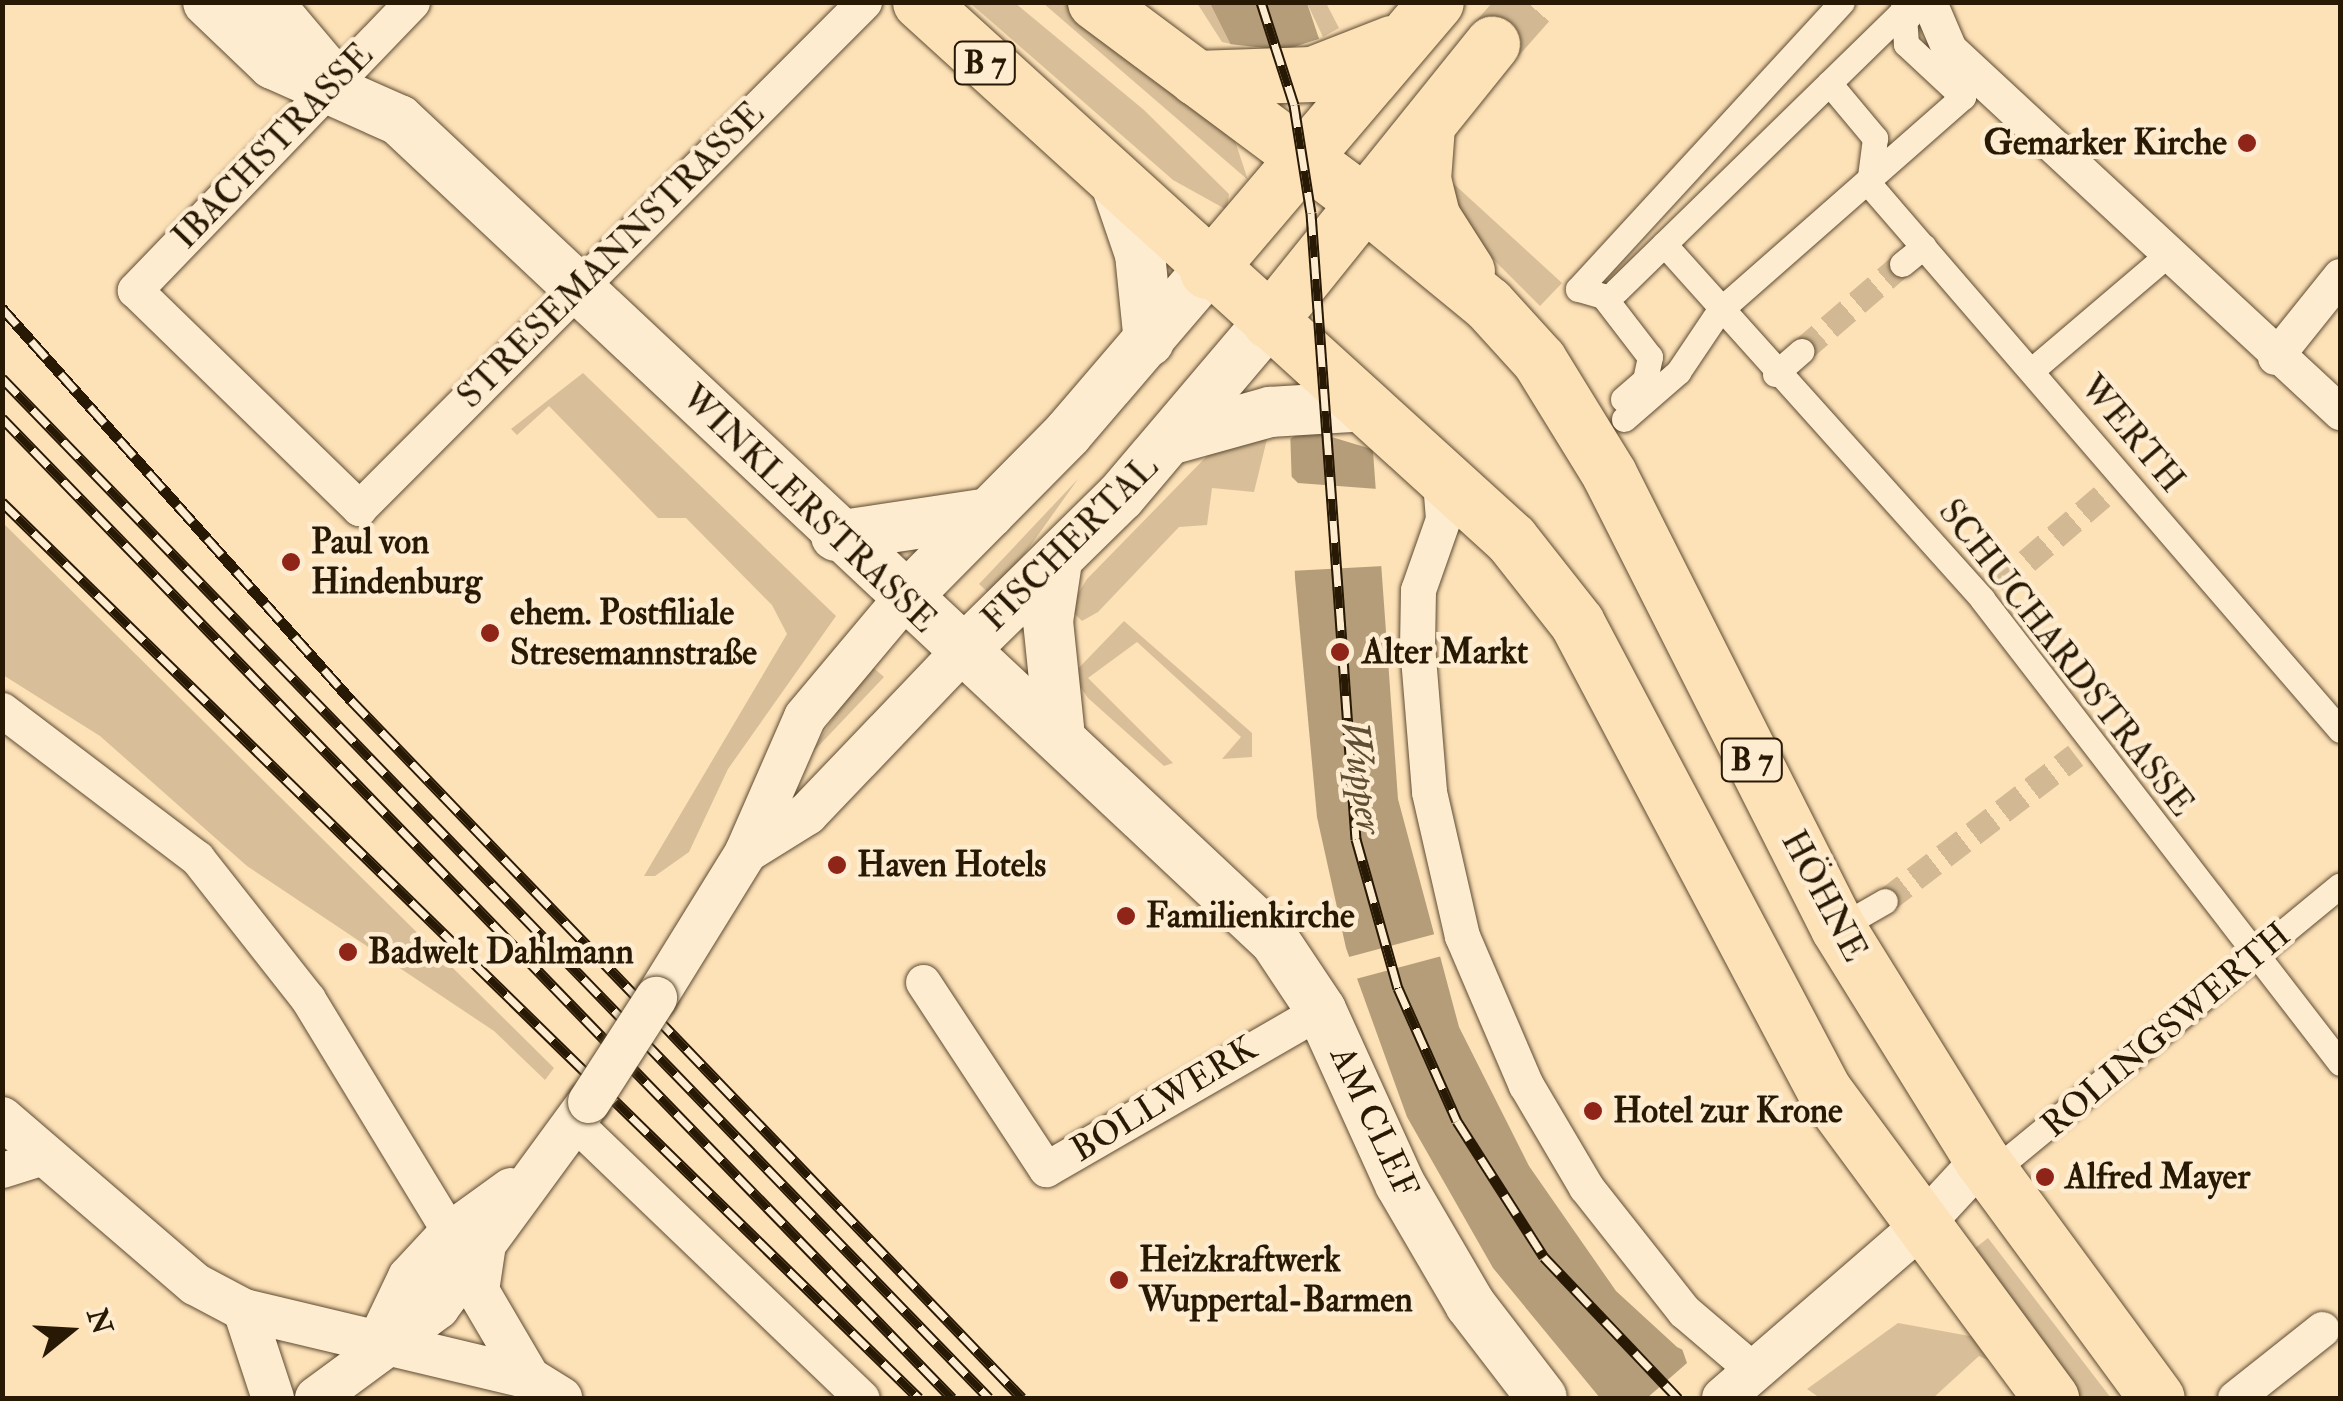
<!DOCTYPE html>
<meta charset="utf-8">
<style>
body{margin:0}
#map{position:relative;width:2343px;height:1401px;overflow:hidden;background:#fde1b7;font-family:"IM FELL Double Pica",serif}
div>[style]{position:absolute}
.green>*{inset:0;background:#d9bf99}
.water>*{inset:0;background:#b59d7a}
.pier>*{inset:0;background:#fde1b7;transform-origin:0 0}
.pedestrian-tunnel>*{height:25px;margin-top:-12.5px;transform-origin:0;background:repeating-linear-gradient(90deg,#d2b993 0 25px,transparent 0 37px)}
.primary-tunnel>*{height:55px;margin-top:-27.5px;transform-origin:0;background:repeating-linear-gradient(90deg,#d2b993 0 55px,transparent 0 83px)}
.roads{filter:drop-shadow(0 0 2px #5d4b32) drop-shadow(0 0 2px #5d4b32)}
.pedestrian>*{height:25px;margin:-12.5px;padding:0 12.5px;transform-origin:12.5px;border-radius:12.5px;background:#feecd0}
.minor>*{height:35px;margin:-17.5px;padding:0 17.5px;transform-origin:17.5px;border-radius:17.5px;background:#feecd0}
.tertiary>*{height:42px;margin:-21px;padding:0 21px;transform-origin:21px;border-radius:21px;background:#feecd0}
.secondary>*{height:50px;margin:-25px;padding:0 25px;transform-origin:25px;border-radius:25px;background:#feecd0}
.primary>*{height:55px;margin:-27.5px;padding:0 27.5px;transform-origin:27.5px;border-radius:27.5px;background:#fde1b7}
.rail>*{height:11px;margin-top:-5.5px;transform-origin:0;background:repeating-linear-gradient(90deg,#feecd0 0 22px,#281905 0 44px);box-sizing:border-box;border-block:2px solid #281905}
.bridges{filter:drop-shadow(0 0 2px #5d4b32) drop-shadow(0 0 2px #5d4b32)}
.tertiary-bridge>*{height:42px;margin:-21px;padding:0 21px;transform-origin:21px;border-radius:21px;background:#feecd0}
.dots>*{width:28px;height:28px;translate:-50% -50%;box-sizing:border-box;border:5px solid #feecd0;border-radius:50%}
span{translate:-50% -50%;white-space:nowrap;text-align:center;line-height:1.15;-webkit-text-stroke:9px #feecd0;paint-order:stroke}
.shield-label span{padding:2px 8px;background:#feecd0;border:2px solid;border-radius:8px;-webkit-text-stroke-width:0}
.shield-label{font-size:32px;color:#281905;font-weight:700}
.poi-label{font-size:35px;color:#281905;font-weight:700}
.right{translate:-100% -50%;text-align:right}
.left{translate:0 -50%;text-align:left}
.street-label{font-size:35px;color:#281905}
.water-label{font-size:38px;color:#604e34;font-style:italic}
.frame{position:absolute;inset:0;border:5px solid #281905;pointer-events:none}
.north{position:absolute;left:20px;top:1281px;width:100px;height:100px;-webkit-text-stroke:8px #feecd0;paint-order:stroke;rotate:72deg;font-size:28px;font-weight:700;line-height:40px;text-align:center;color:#281905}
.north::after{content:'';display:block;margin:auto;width:35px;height:45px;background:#281905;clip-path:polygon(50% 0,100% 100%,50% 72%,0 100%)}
</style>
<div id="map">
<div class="green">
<div style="clip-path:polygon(970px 3px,1015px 3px,1144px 110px,1229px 194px,1227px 210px,1173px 180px)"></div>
<div style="clip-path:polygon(1043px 3px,1067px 3px,1176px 80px,1233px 135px,1248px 180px)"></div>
<div style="clip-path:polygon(1197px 3px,1210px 3px,1236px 45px,1222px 42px)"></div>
<div style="clip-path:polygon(1307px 3px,1326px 3px,1339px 28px,1323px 37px)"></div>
<div style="clip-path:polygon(1443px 174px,1562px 283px,1540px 306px,1460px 226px)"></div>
<div style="clip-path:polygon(583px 373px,836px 616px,728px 769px,689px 852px,655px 876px,644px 876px,787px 634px,772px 605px,686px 518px,658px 518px,549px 406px,517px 435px,511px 429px)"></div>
<div style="clip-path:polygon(1270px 427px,1254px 492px,1212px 488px,1207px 525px,1179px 527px,1098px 612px,1082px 621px,1069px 608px,1087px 579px,1210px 453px)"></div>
<div style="clip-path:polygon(1078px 479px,1011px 573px,992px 596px,979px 584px)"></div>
<div style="clip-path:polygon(3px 523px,554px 1068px,545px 1080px,494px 1031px,247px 866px,100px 736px,3px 675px)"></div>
<div style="clip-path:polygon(1124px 621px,1252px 733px,1252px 757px,1222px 759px,1241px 737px,1137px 642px,1088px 678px,1173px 763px,1164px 766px,1088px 698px,1072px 675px)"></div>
<div style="clip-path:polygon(869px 664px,884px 677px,810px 755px,859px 677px)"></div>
<div style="clip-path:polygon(1988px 1238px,2111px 1398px,2078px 1398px,1965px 1256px)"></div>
<div style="clip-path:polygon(1898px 1323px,1975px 1337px,1997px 1364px,1979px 1356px,1933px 1398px,1820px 1398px,1807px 1389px)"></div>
</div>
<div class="water">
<div style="clip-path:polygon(1210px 3px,1307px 3px,1350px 131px,1398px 799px,1459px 1027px,1529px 1166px,1616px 1291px,1677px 1347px,1780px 1398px,1600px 1398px,1493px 1268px,1407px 1117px,1346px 948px,1317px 817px,1295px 578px,1283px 217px,1258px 99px)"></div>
</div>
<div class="pier">
<div style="clip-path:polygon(1328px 36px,1355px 131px,1368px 229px,1378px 451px,1305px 429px,1284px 443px,1278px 217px,1253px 101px,1229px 44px,1284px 50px)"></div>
<div style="clip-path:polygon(1285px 470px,1298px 483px,1378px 489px,1384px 566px,1290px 571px)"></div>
<div style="left:1435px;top:934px;width:23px;height:94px;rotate:75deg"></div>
<div style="clip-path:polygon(1680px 1343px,1745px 1375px,1783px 1398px,1647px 1398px,1687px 1363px)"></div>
</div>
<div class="pedestrian-tunnel">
<div style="left:1801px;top:351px;width:133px;rotate:-40.7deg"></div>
<div style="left:1999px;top:585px;width:141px;rotate:-40.7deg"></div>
<div style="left:1885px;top:901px;width:240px;rotate:-37.4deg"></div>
</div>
<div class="primary-tunnel">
<div style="left:1492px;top:44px;width:56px;rotate:-48.6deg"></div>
</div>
<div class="roads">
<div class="pedestrian">
<div style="left:1829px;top:83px;width:72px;rotate:50.1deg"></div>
<div style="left:1875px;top:138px;width:46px;rotate:97.4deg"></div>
<div style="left:1869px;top:184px;width:721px;rotate:49.22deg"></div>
<div style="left:1664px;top:244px;width:477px;rotate:48.1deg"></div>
<div style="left:1982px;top:599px;width:586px;rotate:52.35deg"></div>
<div style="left:1902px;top:264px;width:28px;rotate:-39deg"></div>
<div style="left:1616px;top:291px;width:395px;rotate:-44.3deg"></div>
<div style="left:1899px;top:15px;width:10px;rotate:6deg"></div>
<div style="left:2032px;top:370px;width:175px;rotate:-40.4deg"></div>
<div style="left:1775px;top:374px;width:35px;rotate:-41deg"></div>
<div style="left:1623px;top:399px;width:29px;rotate:-41deg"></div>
<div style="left:1645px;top:380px;width:24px;rotate:-78deg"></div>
<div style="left:1650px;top:357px;width:77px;rotate:-127.6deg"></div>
<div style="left:1603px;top:296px;width:26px;rotate:-164deg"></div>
<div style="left:1578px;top:289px;width:390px;rotate:-47.4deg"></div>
<div style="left:1624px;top:419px;width:72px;rotate:-41deg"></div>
<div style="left:1678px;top:372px;width:73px;rotate:-56.1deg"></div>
<div style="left:1719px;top:311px;width:325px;rotate:-41.3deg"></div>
<div style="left:1963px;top:97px;width:78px;rotate:-137.1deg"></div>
<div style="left:1906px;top:44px;width:42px;rotate:-94.1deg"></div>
<div style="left:1838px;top:928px;width:54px;rotate:-29.9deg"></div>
<div style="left:1991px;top:1173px;width:452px;rotate:-39.5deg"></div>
</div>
<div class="minor">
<div style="left:412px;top:2px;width:400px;rotate:133.9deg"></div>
<div style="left:135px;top:290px;width:313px;rotate:44.2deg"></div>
<div style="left:359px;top:508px;width:715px;rotate:-45.06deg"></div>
<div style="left:1929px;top:2px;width:51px;rotate:66.9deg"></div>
<div style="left:1949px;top:49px;width:534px;rotate:42.87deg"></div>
<div style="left:2275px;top:357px;width:104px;rotate:-51.3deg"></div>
<div style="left:1439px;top:469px;width:50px;rotate:85.4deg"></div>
<div style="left:1443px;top:519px;width:75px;rotate:109.4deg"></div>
<div style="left:1418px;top:590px;width:55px;rotate:91deg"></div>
<div style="left:1417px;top:645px;width:147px;rotate:85.3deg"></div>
<div style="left:1429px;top:792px;width:148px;rotate:77.1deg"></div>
<div style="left:1462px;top:936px;width:162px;rotate:66.8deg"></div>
<div style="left:1526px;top:1085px;width:118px;rotate:59.5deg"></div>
<div style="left:1586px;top:1187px;width:158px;rotate:51.7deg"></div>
<div style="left:1684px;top:1311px;width:89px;rotate:40.5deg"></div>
<div style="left:2px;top:710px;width:245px;rotate:37.2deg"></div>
<div style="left:197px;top:858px;width:179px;rotate:51.8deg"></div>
<div style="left:308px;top:999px;width:274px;rotate:58.7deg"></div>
<div style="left:923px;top:982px;width:224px;rotate:56.7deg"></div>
<div style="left:1046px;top:1169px;width:318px;rotate:-30deg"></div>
<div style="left:575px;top:1123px;width:397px;rotate:43.8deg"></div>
<div style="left:2px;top:1170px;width:50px;rotate:-17.4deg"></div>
<div style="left:2235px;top:1398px;width:111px;rotate:-38.4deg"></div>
</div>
<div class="tertiary">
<div style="left:746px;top:852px;width:72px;rotate:-31.9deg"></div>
<div style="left:807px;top:814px;width:223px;rotate:-46.3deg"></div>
<div style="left:656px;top:998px;width:172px;rotate:-58.3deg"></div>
<div style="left:746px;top:852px;width:147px;rotate:-66.4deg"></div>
<div style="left:805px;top:717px;width:154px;rotate:-50deg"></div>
<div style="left:2px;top:1118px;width:255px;rotate:40.7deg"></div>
<div style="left:195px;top:1284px;width:55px;rotate:28deg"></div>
<div style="left:244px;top:1310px;width:293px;rotate:13.4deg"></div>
<div style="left:529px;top:1378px;width:38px;rotate:32deg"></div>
<div style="left:485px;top:1244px;width:48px;rotate:98.5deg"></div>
<div style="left:478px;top:1291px;width:101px;rotate:59.6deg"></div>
<div style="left:244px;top:1310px;width:93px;rotate:71.8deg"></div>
<div style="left:377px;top:1344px;width:74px;rotate:-64.5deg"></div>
<div style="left:409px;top:1277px;width:60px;rotate:-47deg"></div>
<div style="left:450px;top:1233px;width:75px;rotate:-35.8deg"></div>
<div style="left:316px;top:1398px;width:152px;rotate:-36.4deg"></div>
<div style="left:438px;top:1308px;width:255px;rotate:-53.8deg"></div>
<div style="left:1723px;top:1398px;width:259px;rotate:-40.9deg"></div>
<div style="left:1919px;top:1228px;width:93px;rotate:-47.2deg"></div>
</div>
<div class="secondary">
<div style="left:208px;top:2px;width:90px;rotate:43.6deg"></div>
<div style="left:273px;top:64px;width:138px;rotate:24deg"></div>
<div style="left:399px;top:120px;width:1201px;rotate:43.14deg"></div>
<div style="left:1275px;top:941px;width:83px;rotate:56.3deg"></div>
<div style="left:1321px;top:1010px;width:191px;rotate:65.6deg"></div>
<div style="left:1400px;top:1184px;width:139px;rotate:59.7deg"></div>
<div style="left:1470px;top:1304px;width:118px;rotate:52.5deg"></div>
<div style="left:267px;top:2px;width:107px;rotate:49.9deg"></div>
<div style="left:1117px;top:187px;width:71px;rotate:71.1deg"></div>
<div style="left:1140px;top:254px;width:88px;rotate:84.2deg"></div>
<div style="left:1173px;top:439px;width:101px;rotate:-15.6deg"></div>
<div style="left:1270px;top:412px;width:97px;rotate:-3.5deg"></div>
<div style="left:836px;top:536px;width:155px;rotate:-8.5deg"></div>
<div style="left:1057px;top:561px;width:61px;rotate:98.5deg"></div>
<div style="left:1048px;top:621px;width:118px;rotate:84.1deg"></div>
<div style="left:904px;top:599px;width:233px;rotate:-45.3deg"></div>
<div style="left:1068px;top:433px;width:213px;rotate:-49.4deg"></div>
<div style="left:961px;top:653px;width:223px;rotate:-44.5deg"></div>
<div style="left:1120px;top:497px;width:231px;rotate:-49.7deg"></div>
</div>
<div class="primary">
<div style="left:920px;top:2px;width:799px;rotate:42.26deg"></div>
<div style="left:1511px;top:539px;width:107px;rotate:51.8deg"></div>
<div style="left:1577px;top:623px;width:528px;rotate:62.13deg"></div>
<div style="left:1824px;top:1090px;width:383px;rotate:53.6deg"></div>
<div style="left:1095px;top:2px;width:337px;rotate:36.7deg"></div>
<div style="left:1365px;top:203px;width:159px;rotate:39.4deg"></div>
<div style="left:1488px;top:304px;width:76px;rotate:47.7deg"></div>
<div style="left:1539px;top:360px;width:134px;rotate:58.4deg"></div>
<div style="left:1609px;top:474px;width:508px;rotate:63.23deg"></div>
<div style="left:1838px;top:928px;width:273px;rotate:58.2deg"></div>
<div style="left:1982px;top:1160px;width:295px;rotate:53.7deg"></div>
<div style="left:1196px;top:78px;width:116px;rotate:-2deg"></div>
<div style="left:1312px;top:74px;width:85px;rotate:-21.4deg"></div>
<div style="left:1427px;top:126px;width:53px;rotate:94.3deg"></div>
<div style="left:1423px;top:179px;width:38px;rotate:76deg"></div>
<div style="left:1432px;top:216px;width:65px;rotate:57.5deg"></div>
<div style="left:1207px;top:271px;width:353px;rotate:-49.6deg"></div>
<div style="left:1269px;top:321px;width:356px;rotate:-51.2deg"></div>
</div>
</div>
<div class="rail">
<div style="left:1261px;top:2px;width:108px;rotate:72.2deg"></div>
<div style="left:1294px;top:105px;width:109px;rotate:81.1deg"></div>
<div style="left:1311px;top:213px;width:628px;rotate:85.89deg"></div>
<div style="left:1356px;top:839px;width:155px;rotate:74.3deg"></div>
<div style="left:1398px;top:988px;width:145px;rotate:66.1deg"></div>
<div style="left:1457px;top:1121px;width:161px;rotate:57.4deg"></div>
<div style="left:1544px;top:1257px;width:195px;rotate:46.5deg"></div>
<div style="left:2px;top:308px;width:525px;rotate:48.32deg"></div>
<div style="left:351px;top:700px;width:968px;rotate:46.13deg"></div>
<div style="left:2px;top:378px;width:1419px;rotate:45.94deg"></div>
<div style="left:2px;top:418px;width:1365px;rotate:45.89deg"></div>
<div style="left:2px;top:502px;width:1282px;rotate:44.34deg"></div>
</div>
<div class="bridges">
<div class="tertiary-bridge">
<div style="left:589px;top:1102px;width:124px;rotate:-57.2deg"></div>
</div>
</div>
<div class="dots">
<div style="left:2247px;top:143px;background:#8f2418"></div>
<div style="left:291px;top:562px;background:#8f2418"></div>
<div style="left:490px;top:633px;background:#8f2418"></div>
<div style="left:1340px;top:652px;background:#8f2418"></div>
<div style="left:837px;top:865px;background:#8f2418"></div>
<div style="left:1126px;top:916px;background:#8f2418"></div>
<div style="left:348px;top:952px;background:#8f2418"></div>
<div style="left:1593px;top:1111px;background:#8f2418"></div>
<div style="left:2045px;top:1177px;background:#8f2418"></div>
<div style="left:1119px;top:1280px;background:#8f2418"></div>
</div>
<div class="shield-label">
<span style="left:985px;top:63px">B 7</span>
<span style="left:1752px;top:760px">B 7</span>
</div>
<div class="poi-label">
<span class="right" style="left:2227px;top:143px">Gemarker Kirche</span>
<span class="left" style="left:311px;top:562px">Paul von<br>Hindenburg</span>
<span class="left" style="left:510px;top:633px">ehem. Postfiliale<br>Stresemannstraße</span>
<span class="left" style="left:1362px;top:652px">Alter Markt</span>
<span class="left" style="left:857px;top:865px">Haven Hotels</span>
<span class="left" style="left:1146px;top:916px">Familienkirche</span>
<span class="left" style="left:368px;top:952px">Badwelt Dahlmann</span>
<span class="left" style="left:1613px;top:1111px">Hotel zur Krone</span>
<span class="left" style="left:2065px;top:1177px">Alfred Mayer</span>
<span class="left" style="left:1139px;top:1280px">Heizkraftwerk<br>Wuppertal-Barmen</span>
</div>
<div class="street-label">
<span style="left:273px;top:146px;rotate:-46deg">IBACHSTRASSE</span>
<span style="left:611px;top:255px;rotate:-45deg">STRESEMANNSTRASSE</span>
<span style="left:2132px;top:434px;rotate:50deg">WERTH</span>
<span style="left:809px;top:509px;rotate:44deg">WINKLERSTRASSE</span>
<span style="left:1070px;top:543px;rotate:-45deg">FISCHERTAL</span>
<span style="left:2066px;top:658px;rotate:52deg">SCHUCHARDSTRASSE</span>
<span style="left:1824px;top:896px;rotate:62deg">HÖHNE</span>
<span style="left:2166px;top:1030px;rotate:-40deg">ROLINGSWERTH</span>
<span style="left:1164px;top:1099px;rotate:-31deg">BOLLWERK</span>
<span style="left:1374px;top:1122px;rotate:65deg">AM CLEF</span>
</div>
<div class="water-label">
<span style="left:1361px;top:777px;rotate:82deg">Wupper</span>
</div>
<div class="frame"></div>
<div class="north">N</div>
</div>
